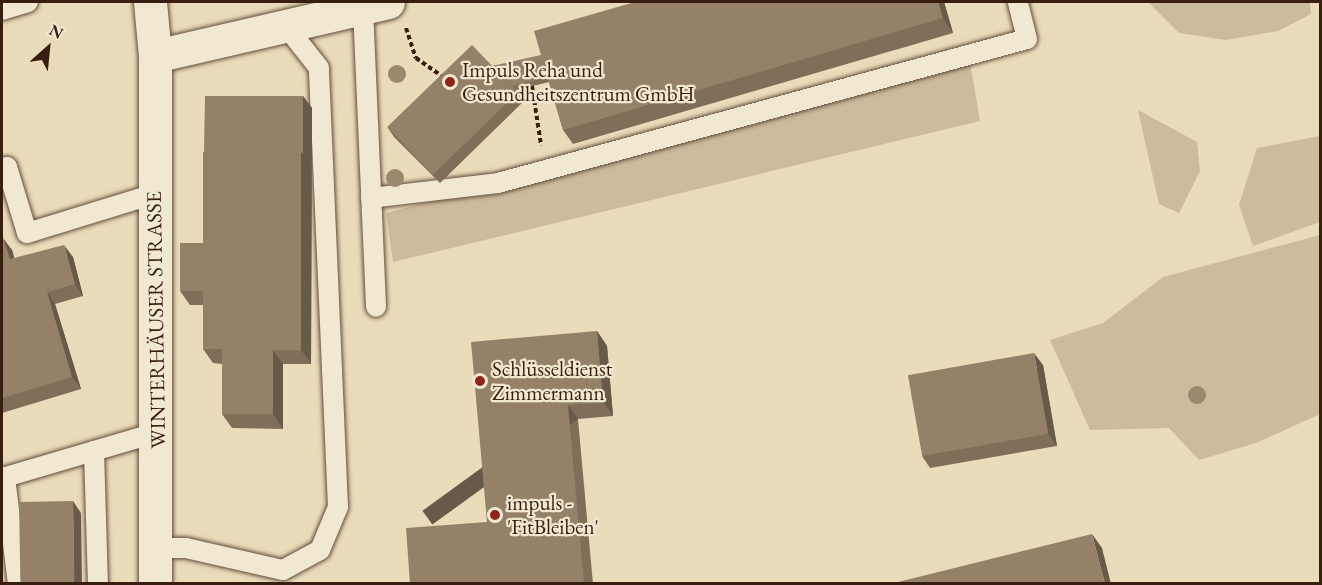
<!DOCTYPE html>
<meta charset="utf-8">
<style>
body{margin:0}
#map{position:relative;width:1322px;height:585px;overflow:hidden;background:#eadbba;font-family:"EB Garamond",serif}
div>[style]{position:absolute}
.green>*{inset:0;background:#ccbb9d}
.path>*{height:4px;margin-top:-2px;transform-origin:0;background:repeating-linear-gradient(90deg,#381e0f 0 4.5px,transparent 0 7.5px)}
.roads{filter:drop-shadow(0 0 2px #644d3a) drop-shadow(0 0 2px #644d3a)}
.service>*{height:20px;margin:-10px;padding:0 10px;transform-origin:10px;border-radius:10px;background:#f1e8d2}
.minor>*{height:33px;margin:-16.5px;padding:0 16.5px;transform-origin:16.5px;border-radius:16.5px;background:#f1e8d2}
.secondary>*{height:33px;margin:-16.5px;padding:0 16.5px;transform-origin:16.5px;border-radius:16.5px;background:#f1e8d2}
.trees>*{width:18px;height:18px;margin:-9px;border-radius:50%;background:#9c886f}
.wall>*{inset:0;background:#806e59}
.shaded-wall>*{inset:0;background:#685a49;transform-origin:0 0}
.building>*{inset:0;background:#958068;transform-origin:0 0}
.dots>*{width:16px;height:16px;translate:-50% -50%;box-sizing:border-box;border:3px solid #f1e8d2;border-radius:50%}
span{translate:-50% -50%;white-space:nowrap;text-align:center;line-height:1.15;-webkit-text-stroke:4.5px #f1e8d2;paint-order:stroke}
.poi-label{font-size:21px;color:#381e0f}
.left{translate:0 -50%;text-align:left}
.street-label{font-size:21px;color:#381e0f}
.frame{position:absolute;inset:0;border:3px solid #381e0f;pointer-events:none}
.north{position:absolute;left:18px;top:18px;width:60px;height:60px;-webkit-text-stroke:4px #f1e8d2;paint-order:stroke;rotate:27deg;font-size:16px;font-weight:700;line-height:24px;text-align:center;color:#381e0f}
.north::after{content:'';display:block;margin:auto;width:21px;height:27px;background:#381e0f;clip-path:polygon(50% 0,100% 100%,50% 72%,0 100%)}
</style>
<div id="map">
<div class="green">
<div style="clip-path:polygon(1148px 2px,1310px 2px,1311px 14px,1278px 31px,1226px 40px,1179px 33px)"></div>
<div style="clip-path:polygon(970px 62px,980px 121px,393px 262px,386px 213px)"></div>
<div style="clip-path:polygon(1138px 110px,1197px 142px,1200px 171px,1179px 213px,1159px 204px)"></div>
<div style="clip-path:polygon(1320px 136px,1320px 222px,1253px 246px,1239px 205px,1257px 148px)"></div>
<div style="clip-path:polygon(1320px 235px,1320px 414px,1256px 443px,1199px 460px,1169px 428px,1090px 430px,1050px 340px,1103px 323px,1163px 277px)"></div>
</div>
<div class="path">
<div style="left:406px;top:28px;width:32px;rotate:72deg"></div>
<div style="left:416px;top:58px;width:33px;rotate:35deg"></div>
<div style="left:532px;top:86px;width:60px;rotate:81.3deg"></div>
</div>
<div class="roads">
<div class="service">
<div style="left:363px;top:8px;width:299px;rotate:87.5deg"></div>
<div style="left:2px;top:10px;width:27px;rotate:-17deg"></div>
<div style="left:2px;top:168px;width:5px;rotate:-11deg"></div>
<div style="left:7px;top:167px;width:69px;rotate:73.1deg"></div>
<div style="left:27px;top:233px;width:133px;rotate:-17.1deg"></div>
<div style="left:371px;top:198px;width:128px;rotate:-6.7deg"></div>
<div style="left:498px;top:183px;width:548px;rotate:-15.23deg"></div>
<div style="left:1027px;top:39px;width:38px;rotate:-104deg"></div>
<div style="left:94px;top:451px;width:133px;rotate:88.3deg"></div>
<div style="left:5px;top:477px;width:108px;rotate:83.1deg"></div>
<div style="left:2px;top:478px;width:163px;rotate:-16.4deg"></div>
<div style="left:156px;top:548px;width:30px"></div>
<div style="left:186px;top:548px;width:99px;rotate:12.8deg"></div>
<div style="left:283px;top:570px;width:42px;rotate:-28.4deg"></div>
<div style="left:320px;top:550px;width:47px;rotate:-67.3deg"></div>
<div style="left:338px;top:507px;width:439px;rotate:-92.5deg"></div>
<div style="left:319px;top:68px;width:53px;rotate:-128.2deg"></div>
</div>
<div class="minor">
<div style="left:155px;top:56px;width:239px;rotate:-13deg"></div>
</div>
<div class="secondary">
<div style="left:150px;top:2px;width:54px;rotate:84.7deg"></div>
<div style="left:155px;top:56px;width:528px;rotate:90deg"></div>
</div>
</div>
<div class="trees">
<div style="left:397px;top:74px"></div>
<div style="left:395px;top:178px"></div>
<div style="left:1197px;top:395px"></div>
</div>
<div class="wall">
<div style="clip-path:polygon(944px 2px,953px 33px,573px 144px,563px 130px,549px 82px,516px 90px,524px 101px,440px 183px,394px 137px,388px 128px,492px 66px)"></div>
<div style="clip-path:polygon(303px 96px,312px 108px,311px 364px,283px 364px,283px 429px,232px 428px,222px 414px,222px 364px,213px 363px,203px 349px,203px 305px,190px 305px,180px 291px,203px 243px,204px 152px)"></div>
<div style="clip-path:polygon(2px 239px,12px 250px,14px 258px,73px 257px,83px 296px,55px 304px,81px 389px,2px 413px)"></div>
<div style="clip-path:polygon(597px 331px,607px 346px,613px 416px,578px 419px,593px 584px,410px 584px,487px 522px)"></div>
<div style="clip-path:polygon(1043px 365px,1057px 446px,930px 468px,922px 456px)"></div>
</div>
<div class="shaded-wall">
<div style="clip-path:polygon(938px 2px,944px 2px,953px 33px,943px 18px)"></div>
<div style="clip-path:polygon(303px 96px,312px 108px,311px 364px,301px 350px,301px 152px)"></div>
<div style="clip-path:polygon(3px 238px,12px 250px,18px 271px,10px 259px)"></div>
<div style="clip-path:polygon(64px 245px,73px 257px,83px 296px,75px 284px)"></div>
<div style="clip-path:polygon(47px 292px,55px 304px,81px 389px,72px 377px)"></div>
<div style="clip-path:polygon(597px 331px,607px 346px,613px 416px,603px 402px)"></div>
<div style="clip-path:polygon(273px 350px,283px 364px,283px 429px,273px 414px)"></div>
<div style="clip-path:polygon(1034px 353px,1043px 365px,1057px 446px,1048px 434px)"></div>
<div style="left:568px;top:405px;width:17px;height:180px;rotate:54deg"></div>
<div style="clip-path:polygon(73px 501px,81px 513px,82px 584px,74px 584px)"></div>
<div style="clip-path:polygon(1092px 534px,1102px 548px,1111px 584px,1105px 584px)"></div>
</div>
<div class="building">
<div style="clip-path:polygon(635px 2px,938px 2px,943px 18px,563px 130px,534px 31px)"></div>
<div style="left:472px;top:45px;width:66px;height:118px;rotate:46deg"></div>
<div style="clip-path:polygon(541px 55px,548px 77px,512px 86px,492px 66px)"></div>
<div style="clip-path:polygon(205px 96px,303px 96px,303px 154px,301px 152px,204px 152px)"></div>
<div style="clip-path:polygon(203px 152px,301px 152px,301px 350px,273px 350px,273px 414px,222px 414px,222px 349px,203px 349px,203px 291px,180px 291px,180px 243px,203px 243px)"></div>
<div style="clip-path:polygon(3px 238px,10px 259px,64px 245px,75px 284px,47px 292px,72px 377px,2px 398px,2px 239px)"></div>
<div style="clip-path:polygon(597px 331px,603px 402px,568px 405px,584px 584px,410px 584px,406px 528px,487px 522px,471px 342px)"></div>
<div style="left:1034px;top:353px;width:82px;height:128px;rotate:80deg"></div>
<div style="left:73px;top:501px;width:83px;height:54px;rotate:89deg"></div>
<div style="clip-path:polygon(1092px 534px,1105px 584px,890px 584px)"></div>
</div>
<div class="dots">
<div style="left:450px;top:82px;background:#8f2418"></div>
<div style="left:480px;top:381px;background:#8f2418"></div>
<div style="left:495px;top:515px;background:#8f2418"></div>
</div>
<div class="poi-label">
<span class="left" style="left:462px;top:82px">Impuls Reha und<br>Gesundheitszentrum GmbH</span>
<span class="left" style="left:492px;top:381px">Schlüsseldienst<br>Zimmermann</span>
<span class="left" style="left:507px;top:515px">impuls -<br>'FitBleiben'</span>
</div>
<div class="street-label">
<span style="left:156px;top:320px;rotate:-91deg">WINTERHÄUSER STRASSE</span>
</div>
<div class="frame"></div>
<div class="north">N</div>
</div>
